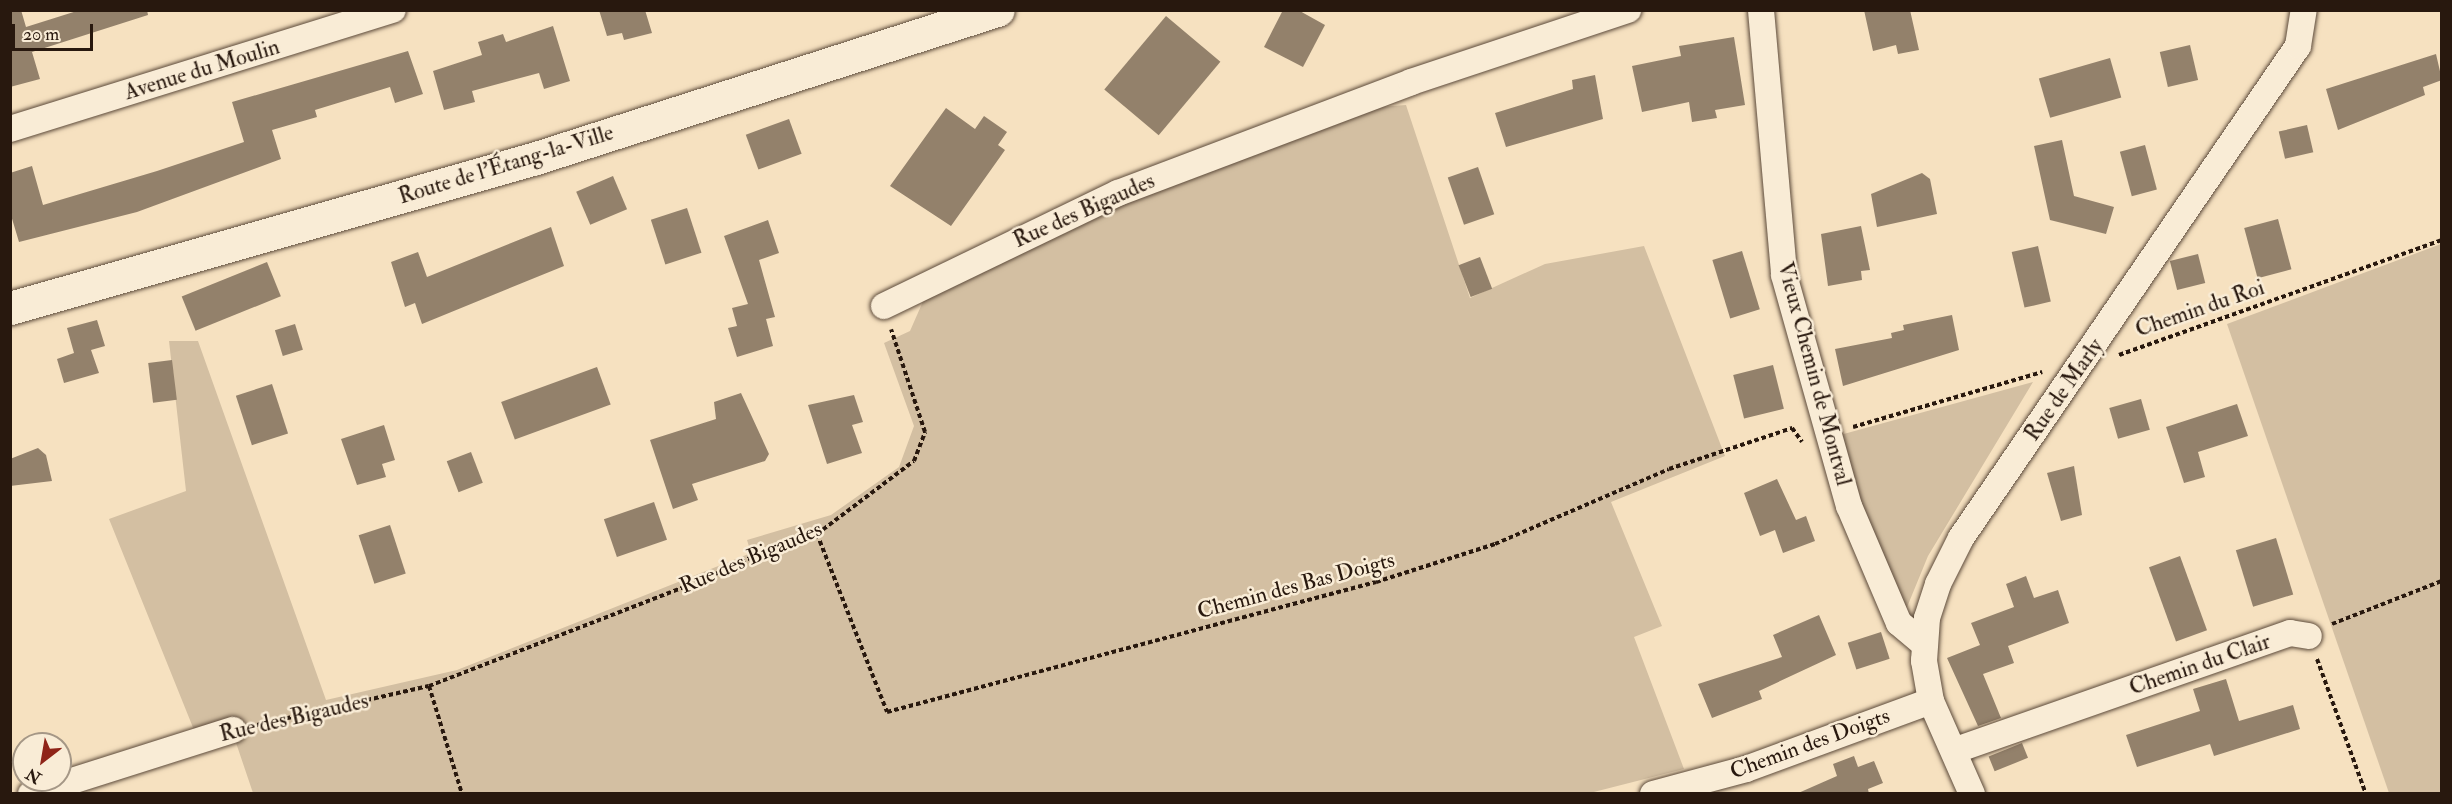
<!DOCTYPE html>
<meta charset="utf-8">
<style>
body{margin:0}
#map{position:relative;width:2452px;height:804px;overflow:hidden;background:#f6e1c0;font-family:"IM FELL Double Pica",serif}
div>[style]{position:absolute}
.green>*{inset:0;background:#d3bfa2}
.building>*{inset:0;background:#93816b;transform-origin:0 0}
.path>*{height:4px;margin-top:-2px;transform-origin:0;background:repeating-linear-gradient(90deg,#28180e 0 4.5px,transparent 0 7.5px)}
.roads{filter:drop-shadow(0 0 2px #5c4a3a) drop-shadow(0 0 2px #5c4a3a)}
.minor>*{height:26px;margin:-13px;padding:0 13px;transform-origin:13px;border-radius:13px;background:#f9ecd6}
.tertiary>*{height:33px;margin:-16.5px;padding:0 16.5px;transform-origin:16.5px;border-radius:16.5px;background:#f9ecd6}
span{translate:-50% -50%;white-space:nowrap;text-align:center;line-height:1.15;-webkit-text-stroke:5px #f9ecd6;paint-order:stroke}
.street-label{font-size:22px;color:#28180e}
.frame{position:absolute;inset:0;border:12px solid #28180e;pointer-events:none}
.north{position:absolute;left:12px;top:732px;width:60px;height:60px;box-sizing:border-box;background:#f9ecd6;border:2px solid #a59786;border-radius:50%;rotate:211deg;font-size:16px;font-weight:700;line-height:24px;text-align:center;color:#28180e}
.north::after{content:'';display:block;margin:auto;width:21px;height:27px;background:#8f2418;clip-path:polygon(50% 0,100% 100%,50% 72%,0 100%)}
.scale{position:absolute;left:12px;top:24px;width:81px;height:27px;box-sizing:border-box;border:3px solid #28180e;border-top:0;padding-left:8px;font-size:18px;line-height:21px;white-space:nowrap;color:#28180e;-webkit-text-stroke:4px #f9ecd6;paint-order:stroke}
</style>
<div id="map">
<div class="green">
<div style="clip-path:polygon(1406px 105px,1470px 298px,1545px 264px,1644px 246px,1725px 456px,1611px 502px,1662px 626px,1634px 637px,1684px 769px,1586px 794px,253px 793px,232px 731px,194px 730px,109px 519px,186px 491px,169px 341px,198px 341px,326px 700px,457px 670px,751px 553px,747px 540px,831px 515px,899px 467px,914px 426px,884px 343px,910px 331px,928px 290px,1126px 194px,1380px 107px)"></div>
<div style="clip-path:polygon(2441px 244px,2441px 793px,2389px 793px,2227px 324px)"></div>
<div style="clip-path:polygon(2033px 382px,1928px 556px,1905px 612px,1857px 498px,1840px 435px)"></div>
</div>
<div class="building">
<div style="clip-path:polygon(10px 10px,21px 10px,26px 27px,80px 10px,147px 10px,148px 15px,32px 52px,40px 79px,10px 87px)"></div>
<div style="clip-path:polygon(599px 10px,645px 10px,652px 33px,624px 40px,622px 33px,607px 36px)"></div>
<div style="clip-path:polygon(1283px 10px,1298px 10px,1325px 25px,1303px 67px,1264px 47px)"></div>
<div style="clip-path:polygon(1864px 10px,1910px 10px,1919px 50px,1898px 54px,1896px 45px,1873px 51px)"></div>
<div style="left:1166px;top:16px;width:71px;height:96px;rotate:40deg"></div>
<div style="clip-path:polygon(553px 26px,570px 81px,544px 89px,539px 73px,472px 91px,475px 102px,444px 110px,433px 71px,482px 55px,478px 42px,503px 34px,506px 42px)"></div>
<div style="clip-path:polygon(1734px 37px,1745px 105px,1715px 110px,1717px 118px,1692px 122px,1689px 102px,1642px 112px,1632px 66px,1681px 56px,1679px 46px)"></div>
<div style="left:2190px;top:45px;width:36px;height:31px;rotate:77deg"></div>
<div style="clip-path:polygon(408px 51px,423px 94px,395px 103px,390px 87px,315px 110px,317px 117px,272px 130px,281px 159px,137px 212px,19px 242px,10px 212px,10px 173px,32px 166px,43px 205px,157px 171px,244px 142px,232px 102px)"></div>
<div style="clip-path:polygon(2436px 54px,2442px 80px,2423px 87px,2425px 95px,2338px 130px,2326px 89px)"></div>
<div style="left:2110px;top:58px;width:41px;height:74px;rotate:74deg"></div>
<div style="clip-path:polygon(1595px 75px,1603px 119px,1506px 147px,1495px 113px,1573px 89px,1572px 80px)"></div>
<div style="clip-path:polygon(946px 108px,975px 129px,984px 116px,1007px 132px,998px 145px,1005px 150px,951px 226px,890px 186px)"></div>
<div style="left:789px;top:119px;width:37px;height:46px;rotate:70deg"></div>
<div style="left:2307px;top:125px;width:28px;height:29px;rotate:77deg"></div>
<div style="clip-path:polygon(2062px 140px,2074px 196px,2114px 207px,2106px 234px,2050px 220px,2034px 146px)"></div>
<div style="left:2145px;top:145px;width:46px;height:26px;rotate:75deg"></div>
<div style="left:1478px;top:167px;width:50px;height:32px;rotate:71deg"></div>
<div style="clip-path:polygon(1922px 173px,1930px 179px,1937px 214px,1877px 227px,1871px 194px)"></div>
<div style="left:613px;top:176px;width:36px;height:40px;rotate:67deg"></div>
<div style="left:687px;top:208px;width:47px;height:38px;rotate:72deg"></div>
<div style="left:2278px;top:219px;width:52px;height:35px;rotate:75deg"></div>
<div style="clip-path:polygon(768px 220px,779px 253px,759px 260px,775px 317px,766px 319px,773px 346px,737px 357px,728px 328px,737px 326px,732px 308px,748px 304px,724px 236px)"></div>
<div style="clip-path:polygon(1861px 226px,1870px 270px,1861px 271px,1862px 280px,1828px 286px,1821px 234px)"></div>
<div style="clip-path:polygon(551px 227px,564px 266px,422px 324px,415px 303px,405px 307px,391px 262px,418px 252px,427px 277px)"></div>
<div style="left:2038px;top:246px;width:57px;height:27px;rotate:77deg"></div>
<div style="left:1742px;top:251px;width:61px;height:31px;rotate:73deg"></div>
<div style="left:2198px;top:254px;width:30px;height:29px;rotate:76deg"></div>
<div style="left:1480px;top:257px;width:34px;height:23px;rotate:69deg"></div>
<div style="left:267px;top:262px;width:37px;height:92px;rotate:68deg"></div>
<div style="clip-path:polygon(1952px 315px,1959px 350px,1843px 386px,1835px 349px,1892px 338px,1891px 333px,1904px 330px,1903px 325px)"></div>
<div style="clip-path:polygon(97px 320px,105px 346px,91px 350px,99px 373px,64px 383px,57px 359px,74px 353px,67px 328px)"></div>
<div style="left:295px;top:324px;width:27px;height:21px;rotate:73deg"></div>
<div style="left:172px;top:360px;width:40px;height:24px;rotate:83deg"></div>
<div style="left:1773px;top:365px;width:45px;height:41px;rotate:76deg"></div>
<div style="left:597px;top:367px;width:40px;height:102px;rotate:70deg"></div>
<div style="left:272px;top:384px;width:52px;height:38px;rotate:72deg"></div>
<div style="clip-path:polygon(741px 393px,769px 454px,765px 461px,692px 484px,698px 500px,673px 509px,650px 440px,716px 419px,714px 402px)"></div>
<div style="clip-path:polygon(854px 395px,863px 422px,852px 425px,862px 453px,827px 464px,808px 405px)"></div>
<div style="left:2141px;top:399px;width:32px;height:33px;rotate:74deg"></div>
<div style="clip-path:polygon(2237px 404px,2248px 436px,2198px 452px,2205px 477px,2184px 483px,2166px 427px)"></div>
<div style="clip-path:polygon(384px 425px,395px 460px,382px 464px,386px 477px,357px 485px,341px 439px)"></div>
<div style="clip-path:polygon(38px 448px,46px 455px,52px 481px,10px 486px,10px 459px)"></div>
<div style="left:471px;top:452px;width:33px;height:26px;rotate:69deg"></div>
<div style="clip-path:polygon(2074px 466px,2082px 515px,2061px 521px,2047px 473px)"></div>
<div style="clip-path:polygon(1777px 479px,1796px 520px,1806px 516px,1815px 541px,1783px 553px,1775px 530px,1760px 536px,1744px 493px)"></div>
<div style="left:654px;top:502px;width:40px;height:53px;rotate:71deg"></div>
<div style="left:390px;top:525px;width:51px;height:33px;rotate:72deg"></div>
<div style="left:2276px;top:538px;width:59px;height:42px;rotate:73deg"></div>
<div style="left:2180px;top:556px;width:79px;height:33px;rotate:70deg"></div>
<div style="clip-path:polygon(2026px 576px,2034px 598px,2058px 590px,2069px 623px,2008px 646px,2014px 663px,1983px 674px,2001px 718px,1978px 726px,1947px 658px,1980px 645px,1971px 623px,2014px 607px,2006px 584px)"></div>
<div style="clip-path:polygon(1819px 615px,1836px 655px,1759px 691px,1762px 699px,1712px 718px,1698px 684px,1782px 657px,1773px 635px)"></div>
<div style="left:1881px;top:632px;width:28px;height:35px;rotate:72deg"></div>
<div style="clip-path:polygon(2226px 679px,2239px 721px,2293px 705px,2300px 729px,2214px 756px,2210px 744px,2137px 767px,2126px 735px,2200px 711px,2193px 689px)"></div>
<div style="left:2022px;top:743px;width:16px;height:36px;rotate:68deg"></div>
<div style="clip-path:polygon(1854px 756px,1858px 767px,1874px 761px,1883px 783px,1868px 789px,1869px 794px,1796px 794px,1837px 776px,1833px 764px)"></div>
</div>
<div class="path">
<div style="left:2119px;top:355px;width:343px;rotate:-19.6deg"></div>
<div style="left:1853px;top:427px;width:197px;rotate:-16.2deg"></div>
<div style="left:817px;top:534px;width:191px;rotate:68.5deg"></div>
<div style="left:887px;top:712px;width:506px;rotate:-14.89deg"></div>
<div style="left:1376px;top:582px;width:125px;rotate:-17.7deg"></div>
<div style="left:1495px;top:544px;width:189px;rotate:-23.3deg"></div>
<div style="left:1669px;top:469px;width:130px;rotate:-18.4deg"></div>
<div style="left:1792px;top:428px;width:17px;rotate:54deg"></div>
<div style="left:2332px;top:624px;width:118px;rotate:-21.4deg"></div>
<div style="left:2317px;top:659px;width:144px;rotate:70.1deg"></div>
<div style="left:429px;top:686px;width:113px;rotate:73deg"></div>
<div style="left:257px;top:725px;width:176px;rotate:-12.8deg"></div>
<div style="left:429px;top:686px;width:298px;rotate:-21.2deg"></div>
<div style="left:707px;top:578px;width:77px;rotate:-25.2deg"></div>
<div style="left:777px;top:545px;width:41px;rotate:-15.4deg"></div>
<div style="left:817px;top:534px;width:121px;rotate:-37deg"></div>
<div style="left:914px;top:461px;width:31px;rotate:-69deg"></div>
<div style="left:925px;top:432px;width:108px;rotate:-108.3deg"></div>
</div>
<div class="roads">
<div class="minor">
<div style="left:1761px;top:10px;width:266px;rotate:85deg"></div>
<div style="left:1784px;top:275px;width:240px;rotate:74.3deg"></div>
<div style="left:1849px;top:506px;width:127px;rotate:66.9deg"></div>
<div style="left:1899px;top:623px;width:33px;rotate:40deg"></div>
<div style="left:10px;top:129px;width:401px;rotate:-17.3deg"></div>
<div style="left:884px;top:306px;width:260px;rotate:-25.8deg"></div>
<div style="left:1118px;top:193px;width:313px;rotate:-20.7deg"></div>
<div style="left:1411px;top:82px;width:229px;rotate:-18.4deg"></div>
<div style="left:1956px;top:750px;width:354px;rotate:-19.3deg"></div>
<div style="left:2290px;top:633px;width:19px;rotate:9deg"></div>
<div style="left:31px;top:794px;width:212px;rotate:-17.6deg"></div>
<div style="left:1653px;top:794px;width:96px;rotate:-15deg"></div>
<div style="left:1746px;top:769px;width:197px;rotate:-20.2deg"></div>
<div style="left:1972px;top:794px;width:102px;rotate:-113.8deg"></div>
<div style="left:1931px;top:701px;width:41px;rotate:-99.9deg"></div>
<div style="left:1924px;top:661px;width:43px;rotate:-86deg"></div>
<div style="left:1927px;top:618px;width:36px;rotate:-72deg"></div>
<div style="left:1938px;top:584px;width:51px;rotate:-63.4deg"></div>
<div style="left:1961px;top:538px;width:596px;rotate:-55.59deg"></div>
<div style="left:2298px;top:46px;width:36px;rotate:-81deg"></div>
</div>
<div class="tertiary">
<div style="left:10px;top:308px;width:547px;rotate:-15.92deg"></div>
<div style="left:536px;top:158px;width:485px;rotate:-17.8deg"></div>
</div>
</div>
<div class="street-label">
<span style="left:202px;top:70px;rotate:-17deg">Avenue du Moulin</span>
<span style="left:506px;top:165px;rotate:-17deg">Route de l'Étang-la-Ville</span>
<span style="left:1084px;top:211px;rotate:-24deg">Rue des Bigaudes</span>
<span style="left:2200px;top:309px;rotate:-19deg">Chemin du Roi</span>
<span style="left:1814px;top:374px;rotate:75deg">Vieux Chemin de Montval</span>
<span style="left:2064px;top:390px;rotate:-55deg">Rue de Marly</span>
<span style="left:751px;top:558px;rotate:-23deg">Rue des Bigaudes</span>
<span style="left:1296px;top:586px;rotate:-15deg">Chemin des Bas Doigts</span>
<span style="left:2200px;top:665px;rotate:-19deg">Chemin du Clair</span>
<span style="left:294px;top:718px;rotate:-13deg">Rue des Bigaudes</span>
<span style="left:1810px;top:744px;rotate:-20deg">Chemin des Doigts</span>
</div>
<div class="frame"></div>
<div class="north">N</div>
<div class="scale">20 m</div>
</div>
